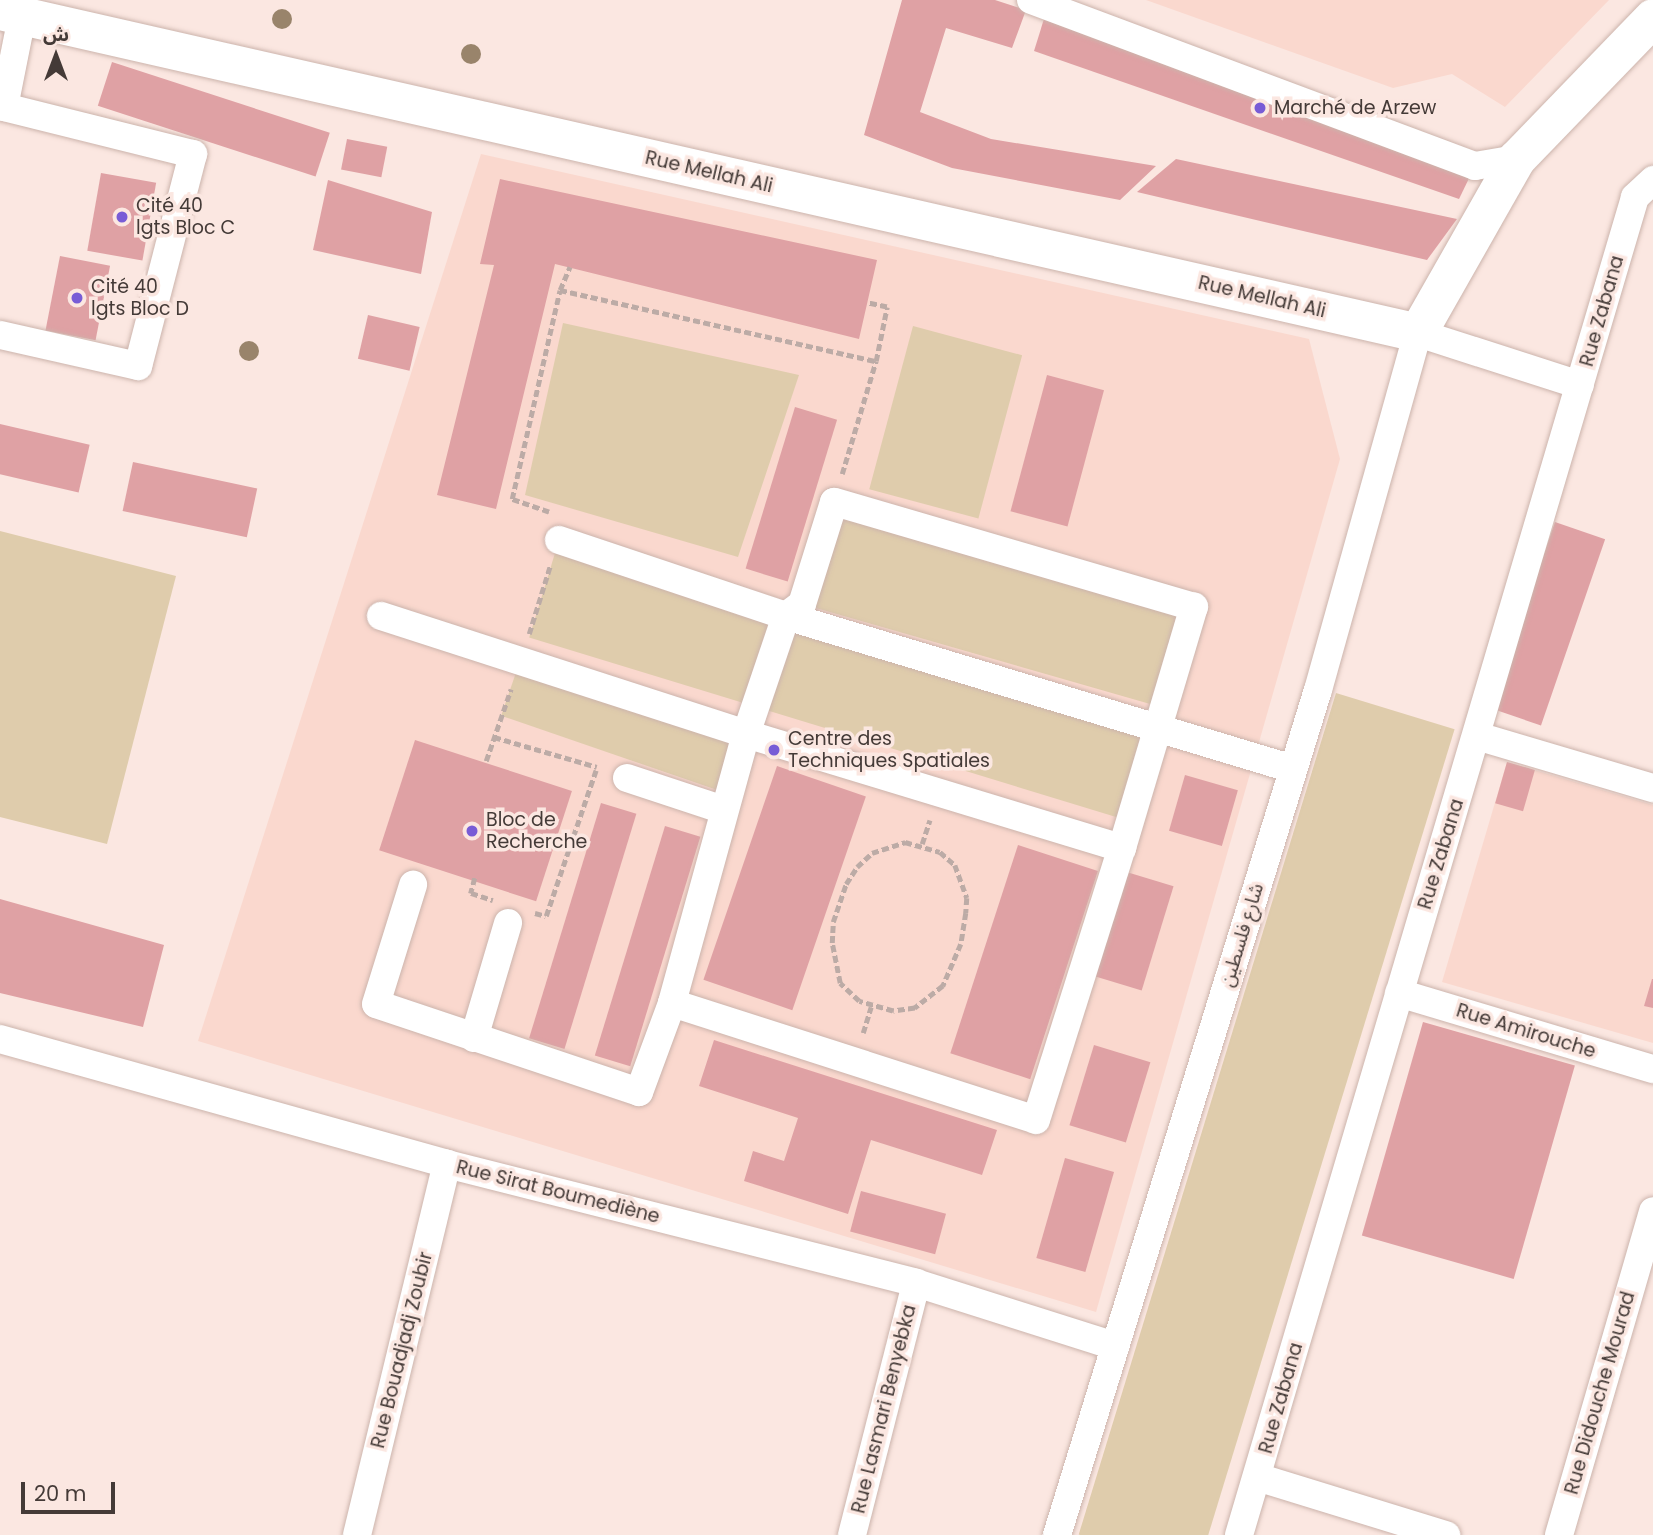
<!DOCTYPE html>
<meta charset="utf-8">
<style>
body{margin:0}
#map{position:relative;width:1653px;height:1535px;overflow:hidden;background:#fbe7e1;font-family:Poppins,"Noto Sans Arabic",sans-serif}
div>[style]{position:absolute}
.built>*{inset:0;background:#fad8ce}
.green>*{inset:0;background:#dfccac;transform-origin:0 0}
.building>*{inset:0;background:#dfa1a4;transform-origin:0 0}
.path>*{height:4.5px;margin-top:-2.25px;transform-origin:0;background:repeating-linear-gradient(90deg,#bcaba6 0 7px,transparent 0 10.5px)}
.roads{filter:drop-shadow(0 0 2px #ccb4ac) drop-shadow(0 0 2px #ccb4ac)}
.street>*{height:28px;margin:-14px;padding:0 14px;transform-origin:14px;border-radius:14px;background:#fff}
.secondary>*{height:38px;margin:-19px;padding:0 19px;transform-origin:19px;border-radius:19px;background:#fff}
.trees>*{width:20px;height:20px;margin:-10px;border-radius:50%;background:#99846b}
.dots>*{width:19px;height:19px;translate:-50% -50%;box-sizing:border-box;border:4px solid #fbe7e1;border-radius:50%}
span{translate:-50% -50%;white-space:nowrap;text-align:center;line-height:1.15;-webkit-text-stroke:7px #fbe7e1;paint-order:stroke}
.poi-label{font-size:19px;color:#443a37}
.left{translate:0 -50%;text-align:left}
.street-label{font-size:19px;color:#443a37}
.north{position:absolute;left:21px;top:21px;width:70px;height:70px;-webkit-text-stroke:5px #fbe7e1;paint-order:stroke;rotate:0deg;font-size:19px;font-weight:700;line-height:28px;text-align:center;color:#443a37}
.north::after{content:'';display:block;margin:auto;width:24px;height:32px;background:#443a37;clip-path:polygon(50% 0,100% 100%,50% 72%,0 100%)}
.scale{position:absolute;left:21px;top:1482px;width:94px;height:32px;box-sizing:border-box;border:4px solid #443a37;border-top:0;padding-left:9px;font-size:21px;line-height:24px;white-space:nowrap;color:#443a37;-webkit-text-stroke:5px #fbe7e1;paint-order:stroke}
</style>
<div id="map">
<div class="built">
<div style="clip-path:polygon(1146px 0,1609px 0,1505px 107px,1452px 74px,1393px 88px)"></div>
<div style="clip-path:polygon(481px 154px,1309px 339px,1340px 459px,1096px 1312px,198px 1041px)"></div>
<div style="clip-path:polygon(1507px 762px,1653px 805px,1653px 1043px,1442px 982px)"></div>
</div>
<div class="green">
<div style="clip-path:polygon(563px 323px,799px 375px,738px 557px,525px 495px)"></div>
<div style="left:913px;top:326px;width:113px;height:169px;rotate:15deg"></div>
<div style="left:834px;top:502px;width:375px;height:107px;rotate:16deg"></div>
<div style="clip-path:polygon(0 531px,176px 576px,107px 844px,0 817px)"></div>
<div style="left:559px;top:540px;width:630px;height:102px;rotate:17deg"></div>
<div style="left:521px;top:658px;width:237px;height:61px;rotate:19deg"></div>
<div style="left:1336px;top:693px;width:124px;height:880px;rotate:17deg"></div>
</div>
<div class="building">
<div style="clip-path:polygon(902px 0,995px 0,1026px 10px,1012px 48px,946px 28px,920px 112px,991px 139px,1156px 166px,1120px 200px,952px 168px,864px 135px)"></div>
<div style="clip-path:polygon(1048px 6px,1475px 166px,1459px 199px,1034px 51px)"></div>
<div style="left:112px;top:62px;width:229px;height:46px;rotate:18deg"></div>
<div style="left:347px;top:139px;width:41px;height:31px;rotate:11deg"></div>
<div style="clip-path:polygon(1176px 159px,1457px 219px,1427px 260px,1137px 192px)"></div>
<div style="left:101px;top:173px;width:56px;height:79px;rotate:10deg"></div>
<div style="clip-path:polygon(500px 179px,877px 260px,859px 339px,555px 264px,496px 509px,437px 495px,494px 265px,480px 264px)"></div>
<div style="clip-path:polygon(328px 180px,432px 212px,421px 274px,313px 250px)"></div>
<div style="left:60px;top:256px;width:51px;height:76px;rotate:11deg"></div>
<div style="left:368px;top:315px;width:53px;height:45px;rotate:13deg"></div>
<div style="left:1047px;top:375px;width:59px;height:141px;rotate:15deg"></div>
<div style="left:795px;top:407px;width:44px;height:169px;rotate:17deg"></div>
<div style="left:0;top:424px;width:92px;height:49px;rotate:13deg"></div>
<div style="left:133px;top:462px;width:127px;height:50px;rotate:12deg"></div>
<div style="left:1555px;top:522px;width:53px;height:197px;rotate:19deg"></div>
<div style="left:415px;top:740px;width:165px;height:116px;rotate:18deg"></div>
<div style="left:1507px;top:762px;width:29px;height:43px;rotate:16deg"></div>
<div style="left:777px;top:766px;width:94px;height:226px;rotate:19deg"></div>
<div style="left:1185px;top:775px;width:55px;height:58px;rotate:16deg"></div>
<div style="left:601px;top:803px;width:37px;height:246px;rotate:17deg"></div>
<div style="left:665px;top:826px;width:37px;height:240px;rotate:17deg"></div>
<div style="left:1018px;top:845px;width:84px;height:219px;rotate:18deg"></div>
<div style="left:1120px;top:870px;width:56px;height:109px;rotate:17deg"></div>
<div style="clip-path:polygon(0 899px,164px 945px,143px 1027px,0 993px)"></div>
<div style="clip-path:polygon(1652px 979px,1653px 979px,1653px 1008px,1644px 1006px)"></div>
<div style="left:1423px;top:1022px;width:158px;height:222px;rotate:16deg"></div>
<div style="clip-path:polygon(714px 1040px,997px 1130px,982px 1175px,871px 1140px,848px 1214px,744px 1181px,753px 1151px,784px 1161px,798px 1118px,699px 1086px)"></div>
<div style="left:1094px;top:1045px;width:59px;height:84px;rotate:17deg"></div>
<div style="left:1065px;top:1158px;width:51px;height:104px;rotate:16deg"></div>
<div style="left:861px;top:1191px;width:88px;height:42px;rotate:15deg"></div>
</div>
<div class="path">
<div style="left:560px;top:290px;width:324px;rotate:12.7deg"></div>
<div style="left:876px;top:361px;width:55px;rotate:-78.5deg"></div>
<div style="left:887px;top:307px;width:19px;rotate:-168deg"></div>
<div style="left:842px;top:474px;width:118px;rotate:-73.3deg"></div>
<div style="left:549px;top:512px;width:39px;rotate:-161deg"></div>
<div style="left:512px;top:499px;width:214px;rotate:-77.1deg"></div>
<div style="left:560px;top:290px;width:25px;rotate:-67deg"></div>
<div style="left:529px;top:634px;width:71px;rotate:-72.8deg"></div>
<div style="left:494px;top:737px;width:107px;rotate:16.2deg"></div>
<div style="left:486px;top:761px;width:76px;rotate:-70.9deg"></div>
<div style="left:905px;top:842px;width:36px;rotate:16deg"></div>
<div style="left:940px;top:852px;width:20px;rotate:41deg"></div>
<div style="left:955px;top:865px;width:35px;rotate:70deg"></div>
<div style="left:967px;top:898px;width:15px;rotate:94deg"></div>
<div style="left:966px;top:913px;width:31px;rotate:99deg"></div>
<div style="left:961px;top:944px;width:46px;rotate:113.2deg"></div>
<div style="left:943px;top:986px;width:36px;rotate:142deg"></div>
<div style="left:915px;top:1008px;width:22px;rotate:172deg"></div>
<div style="left:893px;top:1011px;width:35px;rotate:-164deg"></div>
<div style="left:859px;top:1001px;width:26px;rotate:-137deg"></div>
<div style="left:840px;top:983px;width:41px;rotate:-101.3deg"></div>
<div style="left:832px;top:943px;width:21px;rotate:-87deg"></div>
<div style="left:833px;top:922px;width:40px;rotate:-71.1deg"></div>
<div style="left:846px;top:884px;width:20px;rotate:-57deg"></div>
<div style="left:857px;top:867px;width:21px;rotate:-43deg"></div>
<div style="left:872px;top:853px;width:35px;rotate:-18deg"></div>
<div style="left:922px;top:844px;width:25px;rotate:-72deg"></div>
<div style="left:475px;top:878px;width:16px;rotate:105deg"></div>
<div style="left:471px;top:893px;width:23px;rotate:18deg"></div>
<div style="left:535px;top:913px;width:11px;rotate:15deg"></div>
<div style="left:546px;top:916px;width:154px;rotate:-71.1deg"></div>
<div style="left:863px;top:1033px;width:27px;rotate:-73deg"></div>
</div>
<div class="roads">
<div class="street">
<div style="left:1031px;top:0;width:474px;rotate:20.5deg"></div>
<div style="left:1475px;top:166px;width:43px;rotate:-9.5deg"></div>
<div style="left:0;top:106px;width:199px;rotate:14deg"></div>
<div style="left:193px;top:154px;width:219px;rotate:104.5deg"></div>
<div style="left:138px;top:366px;width:141px;rotate:-167.3deg"></div>
<div style="left:4px;top:107px;width:92px;rotate:-78.7deg"></div>
<div style="left:559px;top:540px;width:239px;rotate:18.5deg"></div>
<div style="left:786px;top:616px;width:530px;rotate:16.79deg"></div>
<div style="left:381px;top:616px;width:384px;rotate:17.9deg"></div>
<div style="left:746px;top:734px;width:393px;rotate:16.9deg"></div>
<div style="left:1122px;top:848px;width:252px;rotate:-73.4deg"></div>
<div style="left:1194px;top:607px;width:375px;rotate:-163.7deg"></div>
<div style="left:834px;top:502px;width:107px;rotate:107.4deg"></div>
<div style="left:802px;top:604px;width:20px;rotate:143deg"></div>
<div style="left:786px;top:616px;width:125px;rotate:108.7deg"></div>
<div style="left:746px;top:734px;width:279px;rotate:105.4deg"></div>
<div style="left:672px;top:1003px;width:95px;rotate:110.3deg"></div>
<div style="left:639px;top:1092px;width:277px;rotate:-161.5deg"></div>
<div style="left:376px;top:1004px;width:125px;rotate:-72.7deg"></div>
<div style="left:1477px;top:736px;width:184px;rotate:16.5deg"></div>
<div style="left:627px;top:778px;width:102px;rotate:18.3deg"></div>
<div style="left:1399px;top:993px;width:265px;rotate:16.7deg"></div>
<div style="left:672px;top:1003px;width:382px;rotate:17.8deg"></div>
<div style="left:1036px;top:1120px;width:285px;rotate:-72.5deg"></div>
<div style="left:474px;top:1038px;width:120px;rotate:-73.5deg"></div>
<div style="left:0;top:1039px;width:464px;rotate:15.6deg"></div>
<div style="left:447px;top:1164px;width:484px;rotate:14.2deg"></div>
<div style="left:916px;top:1283px;width:209px;rotate:17.6deg"></div>
<div style="left:1257px;top:1477px;width:198px;rotate:17.1deg"></div>
<div style="left:357px;top:1535px;width:382px;rotate:-76.4deg"></div>
<div style="left:852px;top:1535px;width:260px;rotate:-75.7deg"></div>
<div style="left:1057px;top:1535px;width:884px;rotate:-72.84deg"></div>
<div style="left:1318px;top:690px;width:371px;rotate:-74.4deg"></div>
<div style="left:1418px;top:333px;width:170px;rotate:17.8deg"></div>
<div style="left:1239px;top:1535px;width:1395px;rotate:-73.51deg"></div>
<div style="left:1635px;top:197px;width:25px;rotate:-43deg"></div>
<div style="left:1559px;top:1535px;width:337px;rotate:-73.8deg"></div>
</div>
<div class="secondary">
<div style="left:0;top:11px;width:1454px;rotate:12.79deg"></div>
<div style="left:1418px;top:333px;width:200px;rotate:-60.4deg"></div>
<div style="left:1517px;top:159px;width:196px;rotate:-46deg"></div>
</div>
</div>
<div class="trees">
<div style="left:282px;top:19px"></div>
<div style="left:471px;top:54px"></div>
<div style="left:249px;top:351px"></div>
</div>
<div class="dots">
<div style="left:1260px;top:108px;background:#785cd6"></div>
<div style="left:122px;top:217px;background:#785cd6"></div>
<div style="left:77px;top:298px;background:#785cd6"></div>
<div style="left:774px;top:750px;background:#785cd6"></div>
<div style="left:472px;top:831px;background:#785cd6"></div>
</div>
<div class="poi-label">
<span class="left" style="left:1274px;top:108px">Marché de Arzew</span>
<span class="left" style="left:136px;top:217px">Cité 40<br>lgts Bloc C</span>
<span class="left" style="left:91px;top:298px">Cité 40<br>lgts Bloc D</span>
<span class="left" style="left:788px;top:750px">Centre des<br>Techniques Spatiales</span>
<span class="left" style="left:486px;top:831px">Bloc de<br>Recherche</span>
</div>
<div class="street-label">
<span style="left:709px;top:172px;rotate:13deg">Rue Mellah Ali</span>
<span style="left:1262px;top:297px;rotate:13deg">Rue Mellah Ali</span>
<span style="left:1602px;top:311px;rotate:-74deg">Rue Zabana</span>
<span style="left:1441px;top:854px;rotate:-73deg">Rue Zabana</span>
<span style="left:1242px;top:935px;rotate:-73deg">شارع فلسطين</span>
<span style="left:1526px;top:1031px;rotate:17deg">Rue Amirouche</span>
<span style="left:558px;top:1192px;rotate:14deg">Rue Sirat Boumediène</span>
<span style="left:402px;top:1350px;rotate:-76deg">Rue Bouadjadj Zoubir</span>
<span style="left:1600px;top:1393px;rotate:-74deg">Rue Didouche Mourad</span>
<span style="left:1281px;top:1398px;rotate:-74deg">Rue Zabana</span>
<span style="left:884px;top:1409px;rotate:-76deg">Rue Lasmari Benyebka</span>
</div>
<div class="north">ش</div>
<div class="scale">20 m</div>
</div>
